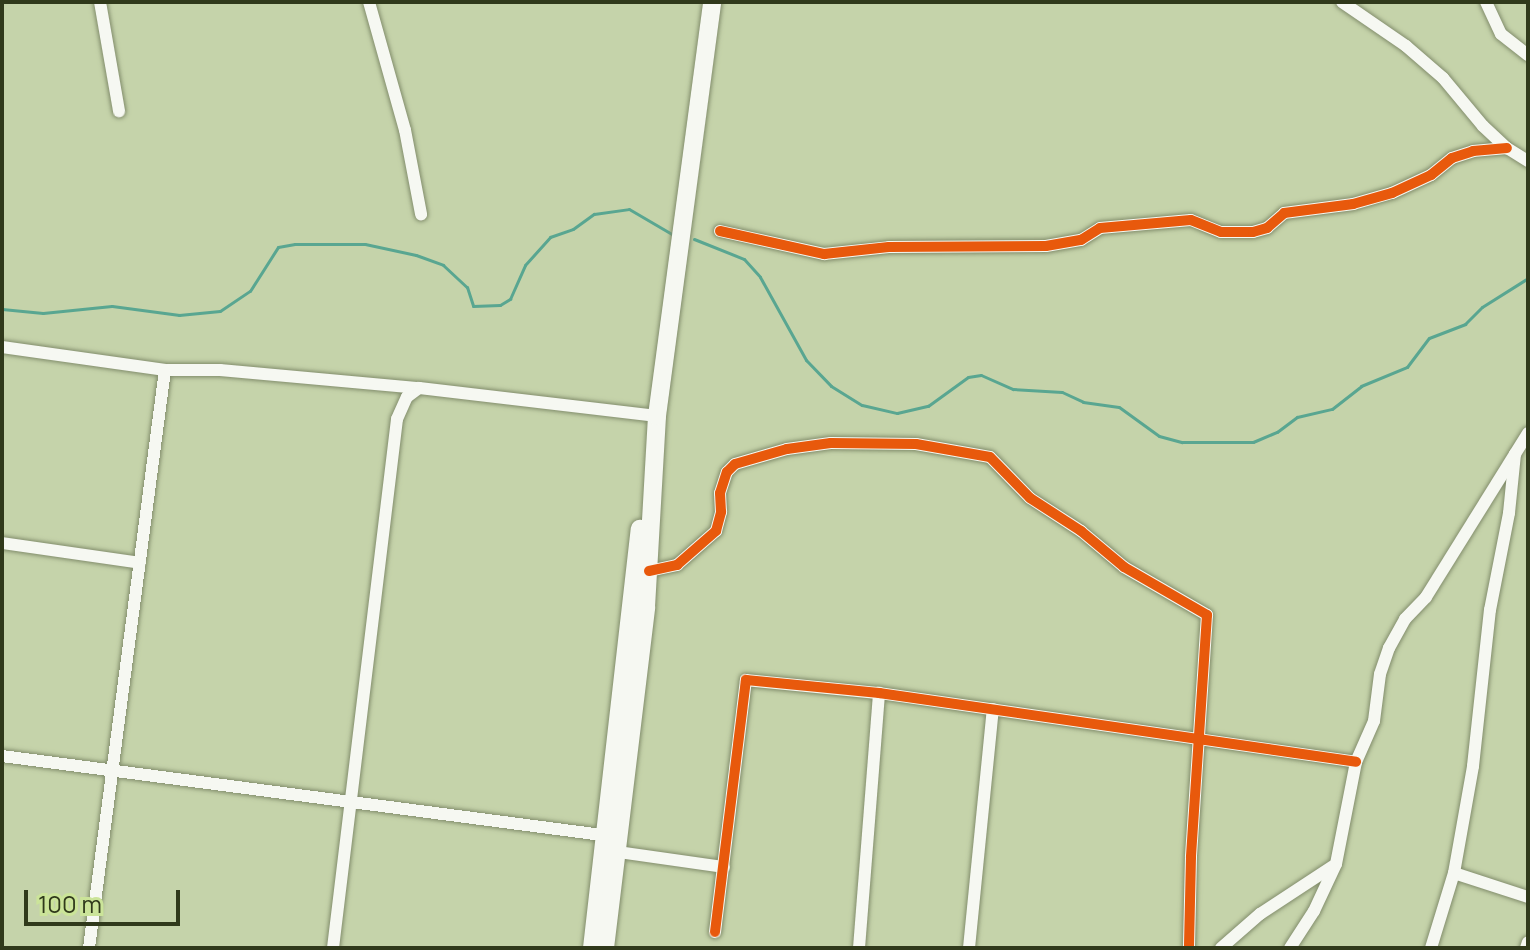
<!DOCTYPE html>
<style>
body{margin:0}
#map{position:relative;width:1530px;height:950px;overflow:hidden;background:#c5d3aa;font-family:Manrope,sans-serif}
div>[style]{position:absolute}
.stream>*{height:3px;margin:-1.5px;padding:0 1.5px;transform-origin:1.5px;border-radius:1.5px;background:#59a691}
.roads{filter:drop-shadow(0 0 2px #828d6c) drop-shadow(0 0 2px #828d6c)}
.street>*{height:12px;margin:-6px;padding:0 6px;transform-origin:6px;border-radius:6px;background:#f6f8f2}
.primary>*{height:18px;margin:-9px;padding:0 9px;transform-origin:9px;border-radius:9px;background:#f6f8f2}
.cycleway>*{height:10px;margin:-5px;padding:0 5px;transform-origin:5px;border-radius:5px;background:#e8590c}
span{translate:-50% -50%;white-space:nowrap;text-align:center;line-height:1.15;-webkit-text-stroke:7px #cbe499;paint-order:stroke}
.frame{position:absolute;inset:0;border:4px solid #30391b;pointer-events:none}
.scale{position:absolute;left:24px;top:890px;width:156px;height:36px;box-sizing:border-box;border:4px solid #30391b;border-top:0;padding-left:10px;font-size:24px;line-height:28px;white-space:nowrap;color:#30391b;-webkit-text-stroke:6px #cbe499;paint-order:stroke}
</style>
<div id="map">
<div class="stream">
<div style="left:694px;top:239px;width:54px;rotate:21.8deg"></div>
<div style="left:744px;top:259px;width:24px;rotate:48deg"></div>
<div style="left:760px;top:277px;width:95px;rotate:61deg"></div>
<div style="left:806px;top:360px;width:36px;rotate:46deg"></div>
<div style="left:831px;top:386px;width:36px;rotate:32deg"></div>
<div style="left:862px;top:405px;width:36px;rotate:13deg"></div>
<div style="left:897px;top:413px;width:32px;rotate:-13deg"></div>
<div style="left:928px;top:406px;width:49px;rotate:-35.9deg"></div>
<div style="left:968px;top:377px;width:13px;rotate:-9deg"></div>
<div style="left:981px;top:375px;width:35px;rotate:24deg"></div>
<div style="left:1013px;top:389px;width:49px;rotate:3.5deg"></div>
<div style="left:1062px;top:392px;width:23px;rotate:25deg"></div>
<div style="left:1083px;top:402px;width:36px;rotate:8deg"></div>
<div style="left:1119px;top:407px;width:49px;rotate:35.9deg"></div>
<div style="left:1159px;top:436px;width:24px;rotate:15deg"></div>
<div style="left:1182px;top:442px;width:71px"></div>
<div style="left:1253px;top:442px;width:26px;rotate:-23deg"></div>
<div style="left:1277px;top:432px;width:25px;rotate:-37deg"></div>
<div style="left:1297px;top:417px;width:36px;rotate:-13deg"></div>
<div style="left:1332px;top:409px;width:37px;rotate:-38deg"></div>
<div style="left:1361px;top:386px;width:50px;rotate:-22.4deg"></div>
<div style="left:1407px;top:367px;width:36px;rotate:-53deg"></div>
<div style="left:1429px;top:338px;width:39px;rotate:-21deg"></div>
<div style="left:1465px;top:324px;width:24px;rotate:-45deg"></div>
<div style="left:1482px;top:307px;width:54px;rotate:-32.2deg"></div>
<div style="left:2px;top:309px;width:41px;rotate:5.6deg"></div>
<div style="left:43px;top:313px;width:69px;rotate:-5.8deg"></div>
<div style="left:112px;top:306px;width:68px;rotate:7.7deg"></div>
<div style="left:179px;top:315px;width:41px;rotate:-5.6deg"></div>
<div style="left:220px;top:311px;width:36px;rotate:-34deg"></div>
<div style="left:250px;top:291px;width:52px;rotate:-57.5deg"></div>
<div style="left:278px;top:247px;width:17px;rotate:-10deg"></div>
<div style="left:295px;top:244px;width:70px"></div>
<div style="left:365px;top:244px;width:52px;rotate:12.2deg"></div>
<div style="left:416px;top:255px;width:29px;rotate:20deg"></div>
<div style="left:443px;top:265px;width:33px;rotate:43deg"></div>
<div style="left:467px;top:287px;width:20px;rotate:72deg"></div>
<div style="left:473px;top:306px;width:27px;rotate:-2deg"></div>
<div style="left:500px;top:305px;width:12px;rotate:-31deg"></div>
<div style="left:510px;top:299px;width:37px;rotate:-66deg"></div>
<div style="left:525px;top:265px;width:38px;rotate:-48deg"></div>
<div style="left:550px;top:237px;width:24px;rotate:-19deg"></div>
<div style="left:573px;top:229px;width:26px;rotate:-36deg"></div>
<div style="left:594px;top:214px;width:35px;rotate:-8deg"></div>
<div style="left:629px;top:209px;width:53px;rotate:30.4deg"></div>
</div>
<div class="roads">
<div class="street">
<div style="left:100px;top:2px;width:111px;rotate:80.1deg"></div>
<div style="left:369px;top:2px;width:133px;rotate:74.3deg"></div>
<div style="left:405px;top:130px;width:86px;rotate:79.2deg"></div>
<div style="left:1342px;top:2px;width:78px;rotate:34.5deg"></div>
<div style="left:1406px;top:46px;width:49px;rotate:40.9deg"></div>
<div style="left:1443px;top:78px;width:62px;rotate:50.2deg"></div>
<div style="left:1483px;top:126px;width:33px;rotate:43deg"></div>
<div style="left:1507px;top:148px;width:25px;rotate:32deg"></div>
<div style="left:1486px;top:2px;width:35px;rotate:65deg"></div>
<div style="left:1501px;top:34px;width:34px;rotate:38deg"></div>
<div style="left:720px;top:231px;width:107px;rotate:12.5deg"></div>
<div style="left:824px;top:254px;width:65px;rotate:-6.1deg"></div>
<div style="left:889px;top:247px;width:157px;rotate:-0.4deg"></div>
<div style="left:1046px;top:246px;width:36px;rotate:-10deg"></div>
<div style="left:1081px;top:240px;width:22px;rotate:-32deg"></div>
<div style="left:1100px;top:228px;width:91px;rotate:-5deg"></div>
<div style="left:1191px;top:220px;width:32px;rotate:22deg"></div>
<div style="left:1221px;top:232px;width:32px"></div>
<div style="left:1253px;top:232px;width:15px;rotate:-16deg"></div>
<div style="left:1267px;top:228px;width:23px;rotate:-41deg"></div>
<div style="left:1284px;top:213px;width:70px;rotate:-7.4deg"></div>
<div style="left:1353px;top:204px;width:41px;rotate:-15.8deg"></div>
<div style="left:1392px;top:193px;width:43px;rotate:-24.8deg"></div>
<div style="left:1431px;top:175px;width:27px;rotate:-39deg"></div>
<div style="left:1452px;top:158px;width:22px;rotate:-18deg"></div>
<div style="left:1473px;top:151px;width:34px;rotate:-5deg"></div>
<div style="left:2px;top:347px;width:165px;rotate:8deg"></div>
<div style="left:165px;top:370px;width:55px"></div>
<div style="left:220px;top:370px;width:200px;rotate:5.2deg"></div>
<div style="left:2px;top:543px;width:139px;rotate:8.2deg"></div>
<div style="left:649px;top:571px;width:29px;rotate:-12deg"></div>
<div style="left:677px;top:565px;width:52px;rotate:-41.1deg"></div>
<div style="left:716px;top:531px;width:20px;rotate:-75deg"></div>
<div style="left:721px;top:512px;width:19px;rotate:-93deg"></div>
<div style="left:720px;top:493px;width:22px;rotate:-72deg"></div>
<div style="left:727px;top:472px;width:11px;rotate:-45deg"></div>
<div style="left:735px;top:464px;width:54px;rotate:-16.1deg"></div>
<div style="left:787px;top:449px;width:44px;rotate:-7.8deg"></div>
<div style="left:831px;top:443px;width:85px;rotate:0.7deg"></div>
<div style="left:916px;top:444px;width:75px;rotate:10deg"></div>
<div style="left:990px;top:457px;width:57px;rotate:45.7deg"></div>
<div style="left:1030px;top:498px;width:61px;rotate:32.9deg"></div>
<div style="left:1081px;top:531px;width:56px;rotate:39.9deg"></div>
<div style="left:1124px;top:567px;width:96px;rotate:30deg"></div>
<div style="left:1207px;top:615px;width:243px;rotate:93.8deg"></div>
<div style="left:1191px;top:857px;width:91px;rotate:91.3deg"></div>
<div style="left:2px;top:756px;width:613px;rotate:7.5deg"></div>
<div style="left:611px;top:851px;width:114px;rotate:8.1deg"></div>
<div style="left:1454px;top:873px;width:78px;rotate:18deg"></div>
<div style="left:715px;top:932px;width:254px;rotate:-83deg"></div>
<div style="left:746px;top:680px;width:134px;rotate:5.6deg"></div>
<div style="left:879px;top:693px;width:482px;rotate:8.2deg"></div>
<div style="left:89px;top:948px;width:583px;rotate:-82.51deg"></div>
<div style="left:333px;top:948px;width:533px;rotate:-83.1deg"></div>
<div style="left:397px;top:419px;width:24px;rotate:-66deg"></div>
<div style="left:407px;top:397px;width:15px;rotate:-37deg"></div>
<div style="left:419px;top:388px;width:240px;rotate:6.7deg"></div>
<div style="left:859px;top:948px;width:256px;rotate:-85.5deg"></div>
<div style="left:969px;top:948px;width:240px;rotate:-84.3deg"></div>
<div style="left:1221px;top:948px;width:52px;rotate:-41.1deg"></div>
<div style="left:1260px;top:914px;width:87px;rotate:-33.3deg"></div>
<div style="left:1290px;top:948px;width:44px;rotate:-57deg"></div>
<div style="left:1314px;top:911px;width:52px;rotate:-64.9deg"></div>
<div style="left:1336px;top:864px;width:104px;rotate:-78.9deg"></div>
<div style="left:1356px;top:762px;width:45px;rotate:-66.3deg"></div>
<div style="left:1374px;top:721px;width:47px;rotate:-82.7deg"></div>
<div style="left:1380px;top:674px;width:28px;rotate:-71deg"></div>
<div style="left:1389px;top:648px;width:33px;rotate:-61deg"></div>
<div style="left:1405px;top:619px;width:30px;rotate:-46deg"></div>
<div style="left:1426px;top:597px;width:168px;rotate:-58.1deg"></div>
<div style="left:1431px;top:948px;width:78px;rotate:-73deg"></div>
<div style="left:1454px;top:873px;width:109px;rotate:-79.9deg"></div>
<div style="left:1473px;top:766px;width:157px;rotate:-83.8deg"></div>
<div style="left:1490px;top:610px;width:99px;rotate:-78.9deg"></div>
<div style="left:1509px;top:513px;width:59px;rotate:-84.2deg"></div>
<div style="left:1515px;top:454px;width:25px;rotate:-58deg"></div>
<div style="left:1526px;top:948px;width:6px;rotate:-72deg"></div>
</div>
<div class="primary">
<div style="left:592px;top:948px;width:422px;rotate:-83.5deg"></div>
<div style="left:605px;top:948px;width:343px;rotate:-83.1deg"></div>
<div style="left:646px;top:607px;width:191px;rotate:-86.7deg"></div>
<div style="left:657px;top:416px;width:418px;rotate:-82.4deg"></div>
</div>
</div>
<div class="cycleway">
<div style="left:720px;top:231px;width:107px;rotate:12.5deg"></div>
<div style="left:824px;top:254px;width:65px;rotate:-6.1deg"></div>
<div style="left:889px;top:247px;width:157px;rotate:-0.4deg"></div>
<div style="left:1046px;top:246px;width:36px;rotate:-10deg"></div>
<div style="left:1081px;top:240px;width:22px;rotate:-32deg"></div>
<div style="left:1100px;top:228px;width:91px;rotate:-5deg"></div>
<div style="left:1191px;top:220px;width:32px;rotate:22deg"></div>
<div style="left:1221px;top:232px;width:32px"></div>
<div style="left:1253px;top:232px;width:15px;rotate:-16deg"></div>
<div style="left:1267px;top:228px;width:23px;rotate:-41deg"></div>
<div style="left:1284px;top:213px;width:70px;rotate:-7.4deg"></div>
<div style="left:1353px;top:204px;width:41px;rotate:-15.8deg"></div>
<div style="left:1392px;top:193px;width:43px;rotate:-24.8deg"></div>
<div style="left:1431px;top:175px;width:27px;rotate:-39deg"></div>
<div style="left:1452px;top:158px;width:22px;rotate:-18deg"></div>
<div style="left:1473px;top:151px;width:34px;rotate:-5deg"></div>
<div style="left:649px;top:571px;width:29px;rotate:-12deg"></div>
<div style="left:677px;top:565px;width:52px;rotate:-41.1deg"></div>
<div style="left:716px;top:531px;width:20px;rotate:-75deg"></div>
<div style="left:721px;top:512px;width:19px;rotate:-93deg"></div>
<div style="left:720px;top:493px;width:22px;rotate:-72deg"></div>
<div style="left:727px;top:472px;width:11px;rotate:-45deg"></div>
<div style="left:735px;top:464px;width:54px;rotate:-16.1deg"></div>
<div style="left:787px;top:449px;width:44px;rotate:-7.8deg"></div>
<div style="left:831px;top:443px;width:85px;rotate:0.7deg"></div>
<div style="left:916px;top:444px;width:75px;rotate:10deg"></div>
<div style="left:990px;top:457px;width:57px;rotate:45.7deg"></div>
<div style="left:1030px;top:498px;width:61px;rotate:32.9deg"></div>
<div style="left:1081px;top:531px;width:56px;rotate:39.9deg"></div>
<div style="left:1124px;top:567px;width:96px;rotate:30deg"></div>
<div style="left:1207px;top:615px;width:243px;rotate:93.8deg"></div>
<div style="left:1191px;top:857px;width:91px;rotate:91.3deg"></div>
<div style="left:715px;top:932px;width:254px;rotate:-83deg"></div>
<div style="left:746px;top:680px;width:134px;rotate:5.6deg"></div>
<div style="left:879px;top:693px;width:482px;rotate:8.2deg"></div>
</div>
<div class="frame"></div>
<div class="scale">100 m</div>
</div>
